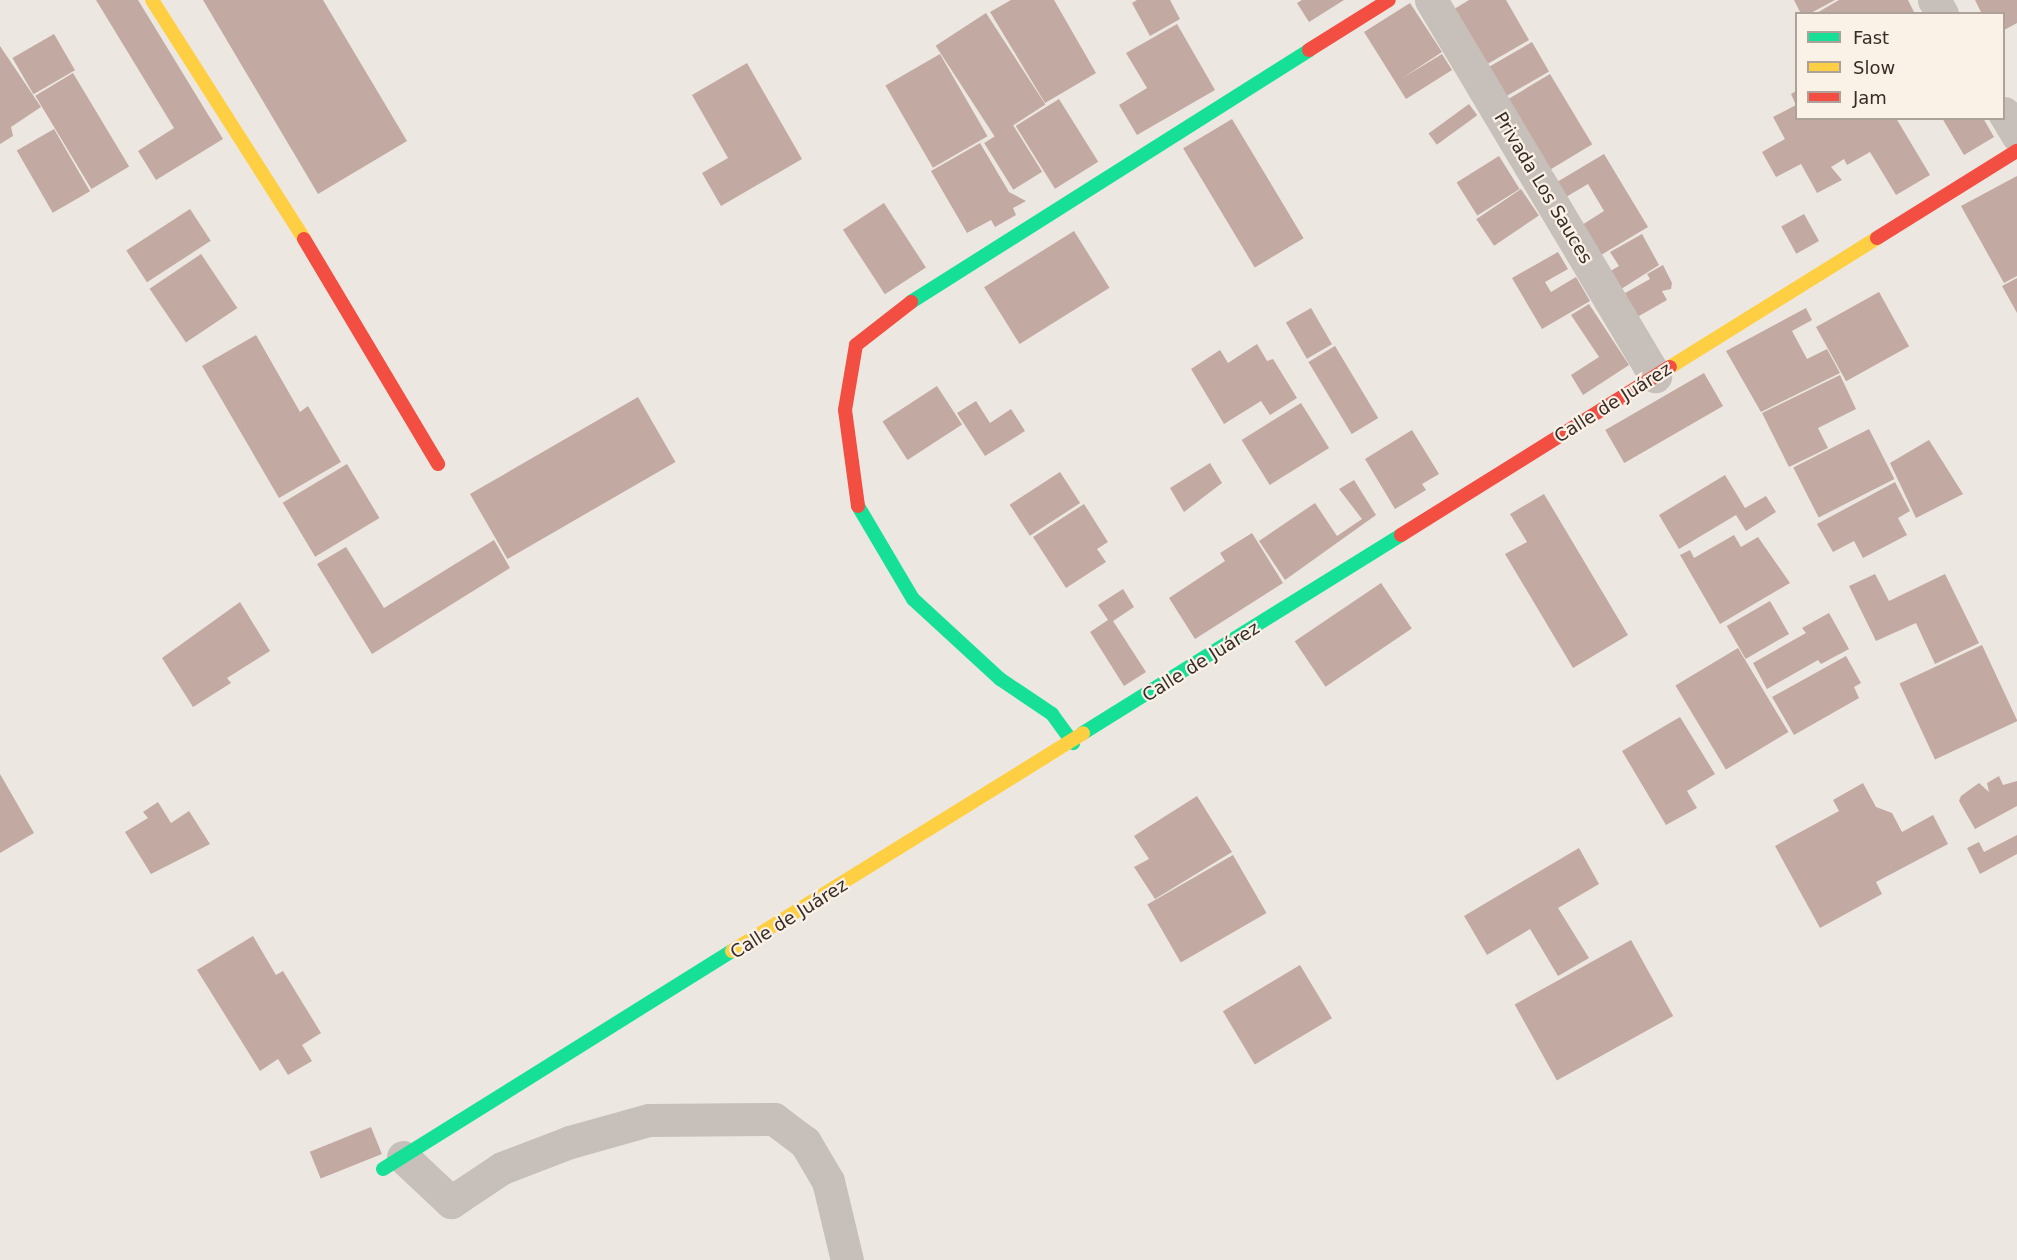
<!DOCTYPE html>
<meta charset="utf-8">
<style>
body{margin:0}
#map{position:relative;width:2017px;height:1260px;overflow:hidden;background:#ede7e1;font-family:"DejaVu Sans",sans-serif}
div>[style]{position:absolute}
.building>*{inset:0;background:#c2a9a2;transform-origin:0 0}
.street>*{height:33px;margin:-16.5px;padding:0 16.5px;transform-origin:16.5px;border-radius:16.5px;background:#c7bfb9}
.fast>*{height:14px;margin:-7px;padding:0 7px;transform-origin:7px;border-radius:7px;background:#16e098}
.slow>*{height:14px;margin:-7px;padding:0 7px;transform-origin:7px;border-radius:7px;background:#ffcf43}
.jam>*{height:14px;margin:-7px;padding:0 7px;transform-origin:7px;border-radius:7px;background:#f24e42}
span{translate:-50% -50%;white-space:nowrap;text-align:center;line-height:1.15;-webkit-text-stroke:4.5px #faf1e7;paint-order:stroke}
.street-label{font-size:18px;color:#382c27}
.legend{position:absolute;left:1795px;top:12px;width:210px;height:108px;box-sizing:border-box;background:#faf1e7;border:2px solid #aca29a;margin:0;padding:8px 10px;list-style:none;font-size:18px;color:#382c27}
.legend li{display:flex;align-items:center;gap:12px;height:30px}
.legend b{width:30px;border:2px solid #aca29a}
</style>
<div id="map">
<div class="building">
<div style="clip-path:polygon(96px 0,138px 0,223px 139px,156px 180px,138px 151px,174px 128px)"></div>
<div style="clip-path:polygon(203px 0,323px 0,407px 141px,318px 194px)"></div>
<div style="clip-path:polygon(1011px 0,1054px 0,1096px 73px,1045px 103px,990px 12px)"></div>
<div style="clip-path:polygon(1137px 0,1170px 0,1180px 19px,1150px 36px,1132px 3px)"></div>
<div style="clip-path:polygon(1302px 0,1344px 0,1309px 22px,1297px 3px)"></div>
<div style="clip-path:polygon(1469px 0,1506px 0,1529px 40px,1484px 66px,1451px 11px)"></div>
<div style="clip-path:polygon(1794px 0,1835px 0,1809px 14px,1801px 14px)"></div>
<div style="clip-path:polygon(1839px 0,1908px 0,1915px 14px,1815px 14px)"></div>
<div style="clip-path:polygon(1975px 0,2017px 0,2017px 23px,2004px 30px,2004px 14px,1982px 14px)"></div>
<div style="clip-path:polygon(1410px 3px,1442px 52px,1401px 79px,1442px 54px,1452px 70px,1406px 99px,1364px 32px)"></div>
<div style="left:986px;top:13px;width:109px;height:60px;rotate:57deg"></div>
<div style="clip-path:polygon(1177px 24px,1215px 90px,1137px 135px,1119px 105px,1147px 88px,1126px 53px)"></div>
<div style="left:54px;top:34px;width:42px;height:48px;rotate:60deg"></div>
<div style="left:1532px;top:42px;width:34px;height:56px;rotate:60deg"></div>
<div style="clip-path:polygon(0 46px,41px 107px,11px 127px,13px 136px,0 144px)"></div>
<div style="left:940px;top:54px;width:95px;height:63px;rotate:60deg"></div>
<div style="clip-path:polygon(747px 63px,802px 159px,721px 206px,702px 173px,728px 158px,692px 95px)"></div>
<div style="left:73px;top:73px;width:109px;height:44px;rotate:59deg"></div>
<div style="left:1550px;top:74px;width:82px;height:58px;rotate:59deg"></div>
<div style="clip-path:polygon(1796px 91px,1796px 118px,1896px 118px,1930px 175px,1896px 195px,1870px 152px,1847px 165px,1844px 159px,1831px 167px,1842px 180px,1817px 193px,1801px 164px,1776px 177px,1762px 152px,1785px 139px,1773px 117px,1796px 105px,1791px 94px)"></div>
<div style="left:1059px;top:99px;width:74px;height:51px;rotate:58deg"></div>
<div style="left:1469px;top:104px;width:14px;height:50px;rotate:54deg"></div>
<div style="clip-path:polygon(1942px 118px,1983px 118px,1994px 137px,1964px 155px)"></div>
<div style="left:1232px;top:119px;width:139px;height:57px;rotate:59deg"></div>
<div style="left:1013px;top:125px;width:55px;height:34px;rotate:58deg"></div>
<div style="left:54px;top:129px;width:72px;height:43px;rotate:60deg"></div>
<div style="clip-path:polygon(980px 143px,1009px 192px,1026px 201px,1013px 208px,1016px 215px,995px 227px,991px 220px,967px 233px,931px 171px)"></div>
<div style="clip-path:polygon(1604px 154px,1648px 227px,1601px 255px,1582px 225px,1604px 211px,1588px 184px,1566px 197px,1557px 182px)"></div>
<div style="left:1499px;top:156px;width:39px;height:50px;rotate:58deg"></div>
<div style="clip-path:polygon(2017px 176px,2017px 276px,2004px 283px,1961px 206px)"></div>
<div style="left:1521px;top:189px;width:32px;height:54px;rotate:56deg"></div>
<div style="left:884px;top:203px;width:77px;height:49px;rotate:57deg"></div>
<div style="left:190px;top:209px;width:38px;height:76px;rotate:57deg"></div>
<div style="left:1804px;top:214px;width:31px;height:26px;rotate:61deg"></div>
<div style="left:1074px;top:231px;width:67px;height:106px;rotate:58deg"></div>
<div style="clip-path:polygon(1642px 234px,1659px 265px,1618px 291px,1607px 273px,1619px 266px,1610px 252px)"></div>
<div style="clip-path:polygon(1558px 252px,1568px 269px,1545px 282px,1551px 292px,1576px 277px,1590px 301px,1542px 329px,1512px 278px)"></div>
<div style="left:201px;top:254px;width:65px;height:62px;rotate:56deg"></div>
<div style="clip-path:polygon(1663px 265px,1672px 283px,1671px 289px,1662px 291px,1667px 300px,1632px 320px,1618px 297px,1650px 279px,1647px 274px)"></div>
<div style="clip-path:polygon(2017px 278px,2017px 313px,2002px 286px)"></div>
<div style="left:1879px;top:292px;width:62px;height:72px;rotate:61deg"></div>
<div style="clip-path:polygon(1589px 304px,1629px 365px,1583px 395px,1571px 375px,1599px 357px,1571px 315px)"></div>
<div style="left:1311px;top:308px;width:42px;height:29px;rotate:60deg"></div>
<div style="clip-path:polygon(1806px 308px,1812px 320px,1792px 331px,1807px 359px,1827px 349px,1840px 373px,1761px 412px,1726px 351px)"></div>
<div style="clip-path:polygon(256px 335px,300px 412px,308px 406px,341px 462px,279px 498px,202px 366px)"></div>
<div style="clip-path:polygon(1257px 344px,1267px 361px,1273px 359px,1297px 398px,1270px 415px,1261px 401px,1224px 424px,1191px 369px,1220px 350px,1228px 363px)"></div>
<div style="left:1335px;top:346px;width:84px;height:31px;rotate:59deg"></div>
<div style="left:1704px;top:373px;width:38px;height:114px;rotate:60deg"></div>
<div style="clip-path:polygon(1840px 375px,1856px 409px,1818px 428px,1828px 448px,1789px 467px,1762px 413px)"></div>
<div style="left:937px;top:386px;width:46px;height:65px;rotate:57deg"></div>
<div style="left:638px;top:397px;width:75px;height:194px;rotate:60deg"></div>
<div style="clip-path:polygon(976px 401px,990px 423px,1011px 409px,1025px 431px,985px 456px,957px 413px)"></div>
<div style="left:1301px;top:403px;width:53px;height:70px;rotate:58deg"></div>
<div style="left:1869px;top:429px;width:56px;height:85px;rotate:63deg"></div>
<div style="clip-path:polygon(1412px 430px,1439px 474px,1422px 484px,1426px 490px,1395px 509px,1365px 459px)"></div>
<div style="clip-path:polygon(1929px 440px,1963px 494px,1916px 518px,1890px 463px)"></div>
<div style="clip-path:polygon(1210px 463px,1222px 483px,1184px 512px,1170px 488px)"></div>
<div style="left:347px;top:464px;width:63px;height:75px;rotate:59deg"></div>
<div style="left:1060px;top:472px;width:37px;height:60px;rotate:57deg"></div>
<div style="clip-path:polygon(1725px 475px,1745px 508px,1766px 496px,1776px 512px,1746px 531px,1736px 515px,1679px 549px,1659px 515px)"></div>
<div style="clip-path:polygon(1354px 480px,1376px 515px,1285px 580px,1259px 541px,1315px 503px,1337px 536px,1362px 519px,1339px 489px)"></div>
<div style="clip-path:polygon(1895px 482px,1910px 511px,1898px 518px,1907px 535px,1863px 558px,1854px 541px,1833px 552px,1817px 524px)"></div>
<div style="clip-path:polygon(1544px 494px,1628px 635px,1573px 668px,1505px 554px,1527px 542px,1510px 514px)"></div>
<div style="clip-path:polygon(1084px 504px,1108px 542px,1097px 549px,1106px 562px,1066px 588px,1033px 537px)"></div>
<div style="clip-path:polygon(1252px 533px,1283px 583px,1195px 639px,1169px 598px,1225px 561px,1220px 553px)"></div>
<div style="clip-path:polygon(1734px 535px,1741px 547px,1758px 537px,1790px 583px,1720px 624px,1680px 555px,1690px 550px,1694px 558px)"></div>
<div style="clip-path:polygon(494px 540px,510px 568px,372px 654px,317px 564px,346px 547px,384px 608px)"></div>
<div style="clip-path:polygon(1875px 574px,1889px 601px,1945px 574px,1979px 643px,1935px 664px,1916px 623px,1876px 641px,1849px 586px)"></div>
<div style="left:1381px;top:583px;width:55px;height:104px;rotate:56deg"></div>
<div style="clip-path:polygon(1123px 589px,1134px 607px,1113px 621px,1146px 672px,1124px 686px,1090px 632px,1108px 620px,1098px 605px)"></div>
<div style="left:1770px;top:601px;width:38px;height:50px;rotate:60deg"></div>
<div style="clip-path:polygon(240px 602px,270px 651px,227px 678px,231px 683px,193px 707px,162px 658px)"></div>
<div style="clip-path:polygon(1829px 613px,1849px 649px,1821px 664px,1818px 660px,1767px 689px,1753px 663px,1806px 633px,1802px 628px)"></div>
<div style="left:1982px;top:645px;width:84px;height:91px;rotate:65deg"></div>
<div style="left:1738px;top:648px;width:98px;height:73px;rotate:59deg"></div>
<div style="clip-path:polygon(1846px 656px,1861px 683px,1854px 687px,1859px 698px,1794px 735px,1772px 697px)"></div>
<div style="clip-path:polygon(1680px 717px,1715px 774px,1687px 791px,1697px 808px,1666px 825px,1622px 751px)"></div>
<div style="clip-path:polygon(0 774px,34px 833px,0 853px)"></div>
<div style="clip-path:polygon(1999px 776px,2003px 785px,2017px 781px,2017px 806px,1975px 829px,1959px 801px,1961px 796px,1979px 783px,1989px 792px,1987px 783px)"></div>
<div style="clip-path:polygon(1863px 783px,1876px 807px,1892px 813px,1902px 832px,1933px 815px,1948px 844px,1876px 882px,1882px 894px,1820px 928px,1775px 846px,1839px 811px,1833px 800px)"></div>
<div style="clip-path:polygon(1197px 796px,1232px 852px,1155px 899px,1134px 867px,1149px 859px,1134px 836px)"></div>
<div style="clip-path:polygon(158px 802px,171px 823px,189px 811px,210px 844px,151px 874px,125px 832px,148px 818px,143px 812px)"></div>
<div style="clip-path:polygon(2017px 835px,2017px 854px,1980px 874px,1967px 848px,1979px 842px,1984px 852px)"></div>
<div style="clip-path:polygon(1579px 848px,1599px 884px,1558px 908px,1589px 958px,1558px 976px,1530px 929px,1487px 955px,1464px 916px)"></div>
<div style="left:1233px;top:855px;width:67px;height:99px;rotate:60deg"></div>
<div style="clip-path:polygon(253px 936px,276px 975px,283px 971px,321px 1033px,302px 1045px,312px 1061px,288px 1075px,278px 1059px,260px 1071px,197px 970px)"></div>
<div style="left:1631px;top:940px;width:87px;height:133px;rotate:61deg"></div>
<div style="left:1300px;top:965px;width:62px;height:90px;rotate:59deg"></div>
<div style="left:371px;top:1127px;width:29px;height:66px;rotate:68deg"></div>
</div>
<div class="street">
<div style="left:1431px;top:0;width:438px;rotate:59.2deg"></div>
<div style="left:1934px;top:0;width:16px;rotate:60deg"></div>
<div style="left:2004px;top:113px;width:26px;rotate:59deg"></div>
<div style="left:403px;top:1157px;width:66px;rotate:43.2deg"></div>
<div style="left:451px;top:1202px;width:61px;rotate:-33.7deg"></div>
<div style="left:502px;top:1168px;width:73px;rotate:-20.9deg"></div>
<div style="left:570px;top:1142px;width:82px;rotate:-15.6deg"></div>
<div style="left:649px;top:1120px;width:125px;rotate:-0.5deg"></div>
<div style="left:774px;top:1119px;width:39px;rotate:37deg"></div>
<div style="left:805px;top:1142px;width:45px;rotate:59.5deg"></div>
<div style="left:828px;top:1181px;width:81px;rotate:76.5deg"></div>
</div>
<div class="fast">
<div style="left:911px;top:302px;width:471px;rotate:-32.3deg"></div>
<div style="left:858px;top:506px;width:108px;rotate:59.4deg"></div>
<div style="left:913px;top:599px;width:118px;rotate:42.6deg"></div>
<div style="left:1000px;top:679px;width:63px;rotate:33.9deg"></div>
<div style="left:1052px;top:714px;width:36px;rotate:54deg"></div>
<div style="left:1083px;top:733px;width:375px;rotate:-31.9deg"></div>
<div style="left:383px;top:1169px;width:411px;rotate:-32deg"></div>
</div>
<div class="slow">
<div style="left:152px;top:0;width:283px;rotate:57.5deg"></div>
<div style="left:1670px;top:367px;width:244px;rotate:-31.9deg"></div>
<div style="left:732px;top:951px;width:413px;rotate:-31.8deg"></div>
</div>
<div class="jam">
<div style="left:1309px;top:50px;width:94px;rotate:-32deg"></div>
<div style="left:1877px;top:238px;width:165px;rotate:-31.9deg"></div>
<div style="left:304px;top:239px;width:262px;rotate:59.2deg"></div>
<div style="left:858px;top:506px;width:97px;rotate:-97.7deg"></div>
<div style="left:845px;top:410px;width:66px;rotate:-80.4deg"></div>
<div style="left:856px;top:345px;width:70px;rotate:-38deg"></div>
<div style="left:1401px;top:535px;width:317px;rotate:-32deg"></div>
</div>
<div class="street-label">
<span style="left:1543px;top:188px;rotate:59deg">Privada Los Sauces</span>
<span style="left:1613px;top:403px;rotate:-32deg">Calle de Juárez</span>
<span style="left:1201px;top:662px;rotate:-32deg">Calle de Juárez</span>
<span style="left:789px;top:919px;rotate:-32deg">Calle de Juárez</span>
</div>
<ul class="legend">
<li><b style="height:8px;background:#16e098"></b>Fast</li>
<li><b style="height:8px;background:#ffcf43"></b>Slow</li>
<li><b style="height:8px;background:#f24e42"></b>Jam</li>
</ul>
</div>
